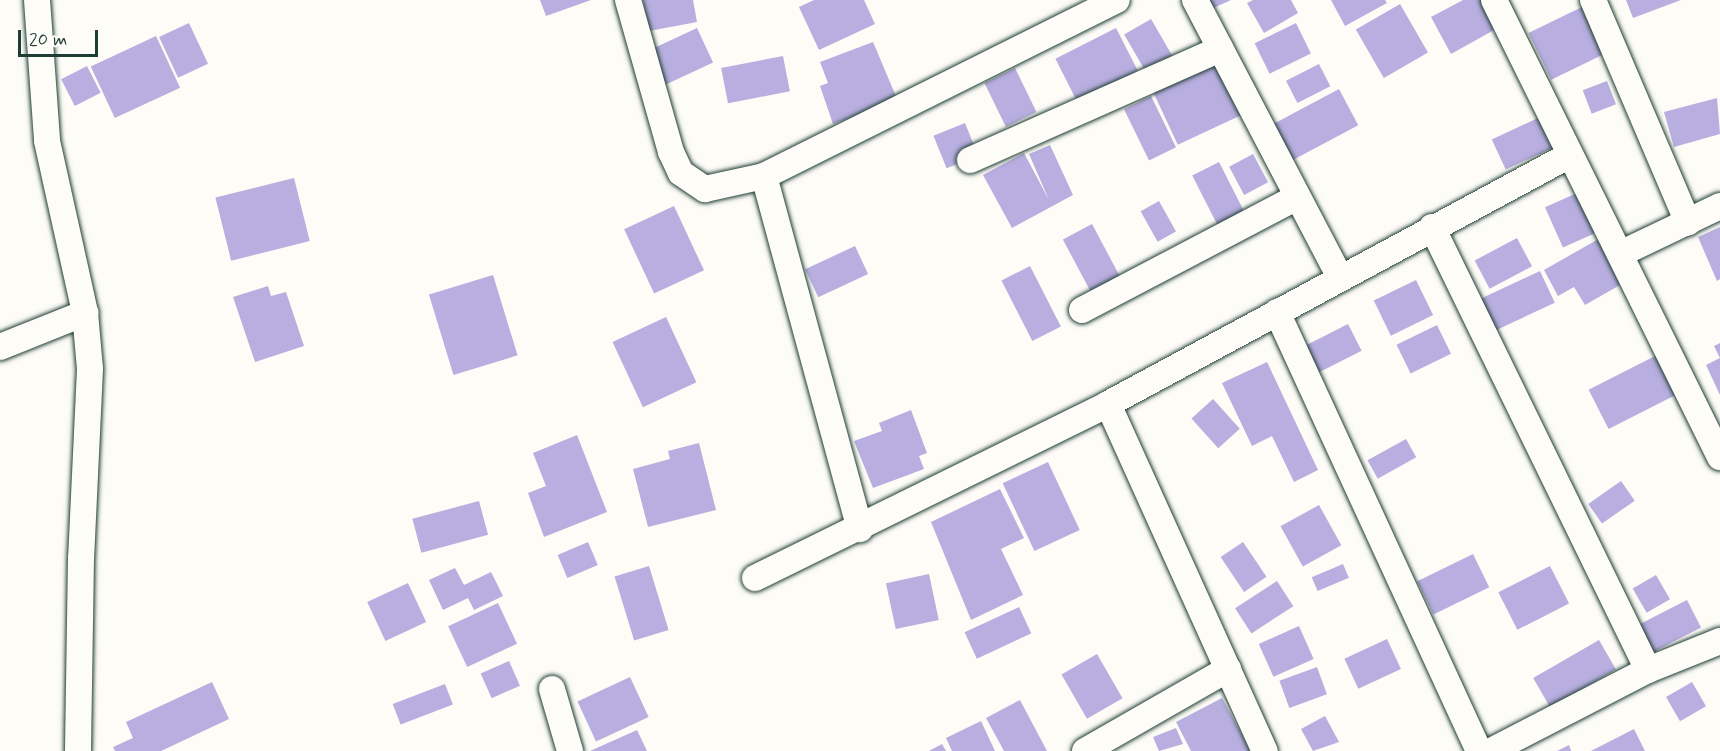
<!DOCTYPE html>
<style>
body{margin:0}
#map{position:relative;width:1720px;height:751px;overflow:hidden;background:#fdfcf7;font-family:Mynerve,sans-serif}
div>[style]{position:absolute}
.building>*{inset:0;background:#b8aedf;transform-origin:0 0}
.roads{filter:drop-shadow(0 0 2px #1f3d34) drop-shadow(0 0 2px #1f3d34)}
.minor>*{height:26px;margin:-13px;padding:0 13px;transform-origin:13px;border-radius:13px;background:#fdfcf7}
span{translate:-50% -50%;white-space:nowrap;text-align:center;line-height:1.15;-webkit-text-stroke:4.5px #fdfcf7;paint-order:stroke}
.scale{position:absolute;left:18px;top:30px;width:80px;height:27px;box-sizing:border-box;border:3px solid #1f3d34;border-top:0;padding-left:8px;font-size:18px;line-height:21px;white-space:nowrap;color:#1f3d34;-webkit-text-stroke:4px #fdfcf7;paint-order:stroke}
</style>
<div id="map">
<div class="building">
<div style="clip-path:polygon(540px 0,591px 0,546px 16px)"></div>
<div style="clip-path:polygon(643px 0,693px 0,697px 22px,649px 31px)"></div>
<div style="clip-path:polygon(814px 0,864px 0,875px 24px,819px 50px,799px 7px)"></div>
<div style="clip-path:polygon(1205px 0,1231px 0,1209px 10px)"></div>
<div style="clip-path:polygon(1253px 0,1291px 0,1298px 13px,1264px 33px,1247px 3px)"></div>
<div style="clip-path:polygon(1331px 0,1385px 0,1387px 3px,1345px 26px)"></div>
<div style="clip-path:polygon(1463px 0,1489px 0,1503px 25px,1451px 54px,1431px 17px)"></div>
<div style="clip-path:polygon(1626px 0,1681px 0,1633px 18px)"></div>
<div style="left:1400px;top:4px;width:56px;height:51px;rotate:60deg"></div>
<div style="left:1586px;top:5px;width:52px;height:64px;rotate:64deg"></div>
<div style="left:1151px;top:19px;width:44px;height:31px;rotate:60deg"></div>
<div style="left:189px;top:23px;width:45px;height:33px;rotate:65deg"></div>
<div style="left:1296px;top:23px;width:34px;height:46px;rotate:64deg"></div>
<div style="left:697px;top:28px;width:38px;height:52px;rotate:65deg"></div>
<div style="left:1116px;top:28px;width:48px;height:68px;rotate:63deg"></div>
<div style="left:156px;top:36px;width:57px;height:72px;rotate:65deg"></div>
<div style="clip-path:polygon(873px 42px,898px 101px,833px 124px,820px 86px,828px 83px,820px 62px)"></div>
<div style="left:783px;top:56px;width:36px;height:63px;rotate:79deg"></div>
<div style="left:1218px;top:63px;width:57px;height:71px;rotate:65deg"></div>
<div style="left:1319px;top:64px;width:25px;height:37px;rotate:63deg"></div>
<div style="left:87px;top:66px;width:30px;height:29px;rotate:63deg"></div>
<div style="left:1015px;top:68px;width:49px;height:34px;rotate:64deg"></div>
<div style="left:1607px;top:81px;width:25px;height:26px;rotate:69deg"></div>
<div style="left:1339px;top:89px;width:41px;height:82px;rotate:62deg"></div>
<div style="left:1151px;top:96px;width:57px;height:30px;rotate:64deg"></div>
<div style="clip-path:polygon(1717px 98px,1720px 134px,1674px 147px,1664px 112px)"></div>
<div style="left:1538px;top:118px;width:33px;height:51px;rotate:65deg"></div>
<div style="left:965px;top:123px;width:35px;height:34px;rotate:68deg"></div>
<div style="clip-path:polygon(1050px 145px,1073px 195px,1012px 228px,983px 175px,1024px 153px,1049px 200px,1029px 154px)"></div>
<div style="left:1253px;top:154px;width:32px;height:27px;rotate:62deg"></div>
<div style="left:1219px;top:162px;width:56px;height:30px;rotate:63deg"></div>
<div style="left:294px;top:178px;width:65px;height:81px;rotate:76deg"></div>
<div style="left:1577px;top:193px;width:44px;height:35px;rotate:66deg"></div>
<div style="left:1159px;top:201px;width:35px;height:21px;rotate:61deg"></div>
<div style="left:674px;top:206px;width:71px;height:55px;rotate:65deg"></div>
<div style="left:1092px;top:224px;width:61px;height:33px;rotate:62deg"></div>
<div style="clip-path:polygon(1720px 227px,1720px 279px,1717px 281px,1698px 237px)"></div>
<div style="clip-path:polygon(1602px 237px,1627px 281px,1585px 305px,1574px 287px,1558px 296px,1544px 270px)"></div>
<div style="left:1517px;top:238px;width:32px;height:48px;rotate:62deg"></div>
<div style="left:855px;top:246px;width:31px;height:55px;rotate:65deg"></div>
<div style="left:1030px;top:266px;width:68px;height:32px;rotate:63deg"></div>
<div style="left:1540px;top:271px;width:35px;height:65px;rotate:65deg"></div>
<div style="left:493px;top:275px;width:84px;height:67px;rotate:73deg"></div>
<div style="left:1416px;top:280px;width:39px;height:47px;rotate:64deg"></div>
<div style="clip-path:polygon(268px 286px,271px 296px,286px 292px,304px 346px,255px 362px,233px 297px)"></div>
<div style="left:666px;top:317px;width:72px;height:59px;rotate:65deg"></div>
<div style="left:1348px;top:324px;width:30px;height:52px;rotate:63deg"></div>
<div style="left:1437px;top:325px;width:32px;height:45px;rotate:64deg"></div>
<div style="clip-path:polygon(1720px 343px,1720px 358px,1714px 346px)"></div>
<div style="left:1659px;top:354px;width:44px;height:79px;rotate:63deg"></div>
<div style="clip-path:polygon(1720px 358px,1720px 395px,1706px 365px)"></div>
<div style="clip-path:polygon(1267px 362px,1318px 470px,1294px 482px,1272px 436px,1252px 446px,1222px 383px)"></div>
<div style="left:1213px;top:399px;width:40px;height:29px;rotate:48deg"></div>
<div style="clip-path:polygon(911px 410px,927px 453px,919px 456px,924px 469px,873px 488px,854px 441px,882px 431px,879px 423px)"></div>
<div style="clip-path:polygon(577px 435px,607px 512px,544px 537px,528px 493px,546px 486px,533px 453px)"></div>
<div style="left:1406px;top:439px;width:21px;height:44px;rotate:61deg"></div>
<div style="clip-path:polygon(699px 443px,716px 510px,648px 527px,633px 469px,670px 459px,668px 451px)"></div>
<div style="left:1048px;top:462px;width:75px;height:50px;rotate:65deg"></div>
<div style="left:1621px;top:481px;width:24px;height:40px;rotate:55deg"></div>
<div style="clip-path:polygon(1000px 489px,1024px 538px,1001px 549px,1023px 595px,971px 620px,931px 522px)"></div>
<div style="left:479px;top:501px;width:35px;height:69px;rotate:75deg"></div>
<div style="left:1319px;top:505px;width:46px;height:44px;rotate:61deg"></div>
<div style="left:588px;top:542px;width:25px;height:33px;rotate:67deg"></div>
<div style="left:1243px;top:542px;width:42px;height:27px;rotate:56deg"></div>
<div style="left:1473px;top:554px;width:37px;height:62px;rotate:64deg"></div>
<div style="left:1343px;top:564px;width:15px;height:34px;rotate:67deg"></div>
<div style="left:649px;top:566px;width:67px;height:36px;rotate:73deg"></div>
<div style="left:1550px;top:566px;width:42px;height:58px;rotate:63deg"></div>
<div style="clip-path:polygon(455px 568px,464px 585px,491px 572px,503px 596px,474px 610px,468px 598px,443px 610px,429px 580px)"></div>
<div style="left:929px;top:574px;width:47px;height:44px;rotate:78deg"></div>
<div style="left:1656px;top:575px;width:28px;height:27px;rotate:60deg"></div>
<div style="left:1277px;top:581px;width:30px;height:50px;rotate:57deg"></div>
<div style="left:408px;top:583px;width:43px;height:45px;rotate:65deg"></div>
<div style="left:1687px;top:600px;width:31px;height:62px;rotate:63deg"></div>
<div style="left:498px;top:603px;width:45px;height:55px;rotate:65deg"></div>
<div style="left:1019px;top:607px;width:29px;height:60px;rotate:65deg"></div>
<div style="left:1299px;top:626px;width:36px;height:44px;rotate:66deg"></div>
<div style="left:1387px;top:639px;width:33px;height:47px;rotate:65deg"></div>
<div style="left:1599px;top:640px;width:34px;height:76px;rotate:60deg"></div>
<div style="left:1097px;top:654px;width:51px;height:41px;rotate:60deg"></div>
<div style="left:509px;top:661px;width:27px;height:31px;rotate:66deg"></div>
<div style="left:1317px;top:667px;width:29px;height:40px;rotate:70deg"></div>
<div style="left:630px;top:677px;width:44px;height:58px;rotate:65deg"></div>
<div style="clip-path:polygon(212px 682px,229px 719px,161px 751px,115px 751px,113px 747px,133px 738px,126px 722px)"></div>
<div style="left:1692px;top:682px;width:28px;height:30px;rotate:60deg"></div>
<div style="left:445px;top:684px;width:22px;height:56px;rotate:69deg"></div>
<div style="clip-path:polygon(1222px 698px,1251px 751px,1191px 751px,1176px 722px)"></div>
<div style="clip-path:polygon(1020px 700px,1047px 751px,1004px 751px,986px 718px)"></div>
<div style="clip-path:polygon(1325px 716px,1339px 742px,1313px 751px,1301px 729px)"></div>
<div style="clip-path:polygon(981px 721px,995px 751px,952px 751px,946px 738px)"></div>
<div style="clip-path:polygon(1176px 728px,1183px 744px,1159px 751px,1153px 737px)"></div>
<div style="clip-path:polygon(1634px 729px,1645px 751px,1591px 751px)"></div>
<div style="clip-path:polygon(637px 730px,647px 751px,590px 751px)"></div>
<div style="clip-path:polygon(942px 744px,946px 751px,929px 751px)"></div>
<div style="clip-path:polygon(1569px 745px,1571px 751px,1557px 751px)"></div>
</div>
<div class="roads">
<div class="minor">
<div style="left:37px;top:0;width:141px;rotate:85.9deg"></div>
<div style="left:47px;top:141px;width:176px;rotate:77.5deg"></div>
<div style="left:85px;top:313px;width:56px;rotate:84.9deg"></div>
<div style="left:90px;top:369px;width:189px;rotate:92.7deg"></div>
<div style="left:81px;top:558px;width:193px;rotate:90.9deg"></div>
<div style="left:628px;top:0;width:158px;rotate:74.2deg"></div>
<div style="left:671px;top:152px;width:23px;rotate:65deg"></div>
<div style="left:681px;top:173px;width:29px;rotate:34deg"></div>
<div style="left:705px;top:189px;width:60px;rotate:-12.4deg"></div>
<div style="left:764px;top:176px;width:394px;rotate:-26.5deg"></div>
<div style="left:1195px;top:0;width:313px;rotate:62.4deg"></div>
<div style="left:1494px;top:0;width:510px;rotate:63.69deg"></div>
<div style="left:1593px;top:0;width:242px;rotate:66.9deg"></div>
<div style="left:970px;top:160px;width:274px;rotate:-23.9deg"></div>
<div style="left:764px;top:176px;width:366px;rotate:74.8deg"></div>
<div style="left:1432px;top:227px;width:493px;rotate:64deg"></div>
<div style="left:1620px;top:254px;width:111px;rotate:-25.6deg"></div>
<div style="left:1082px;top:310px;width:241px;rotate:-27.7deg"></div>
<div style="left:1277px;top:312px;width:483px;rotate:65.3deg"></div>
<div style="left:0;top:347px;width:92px;rotate:-21.8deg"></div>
<div style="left:1108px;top:404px;width:523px;rotate:-28.33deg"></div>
<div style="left:755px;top:578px;width:394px;rotate:-26.2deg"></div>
<div style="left:1108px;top:404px;width:381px;rotate:65.7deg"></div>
<div style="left:552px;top:689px;width:65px;rotate:73.8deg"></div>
<div style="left:1085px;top:751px;width:165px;rotate:-29.8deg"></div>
<div style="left:1491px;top:751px;width:177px;rotate:-27.3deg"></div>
<div style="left:1648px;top:670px;width:78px;rotate:-21.9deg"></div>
</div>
</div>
<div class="scale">20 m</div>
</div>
